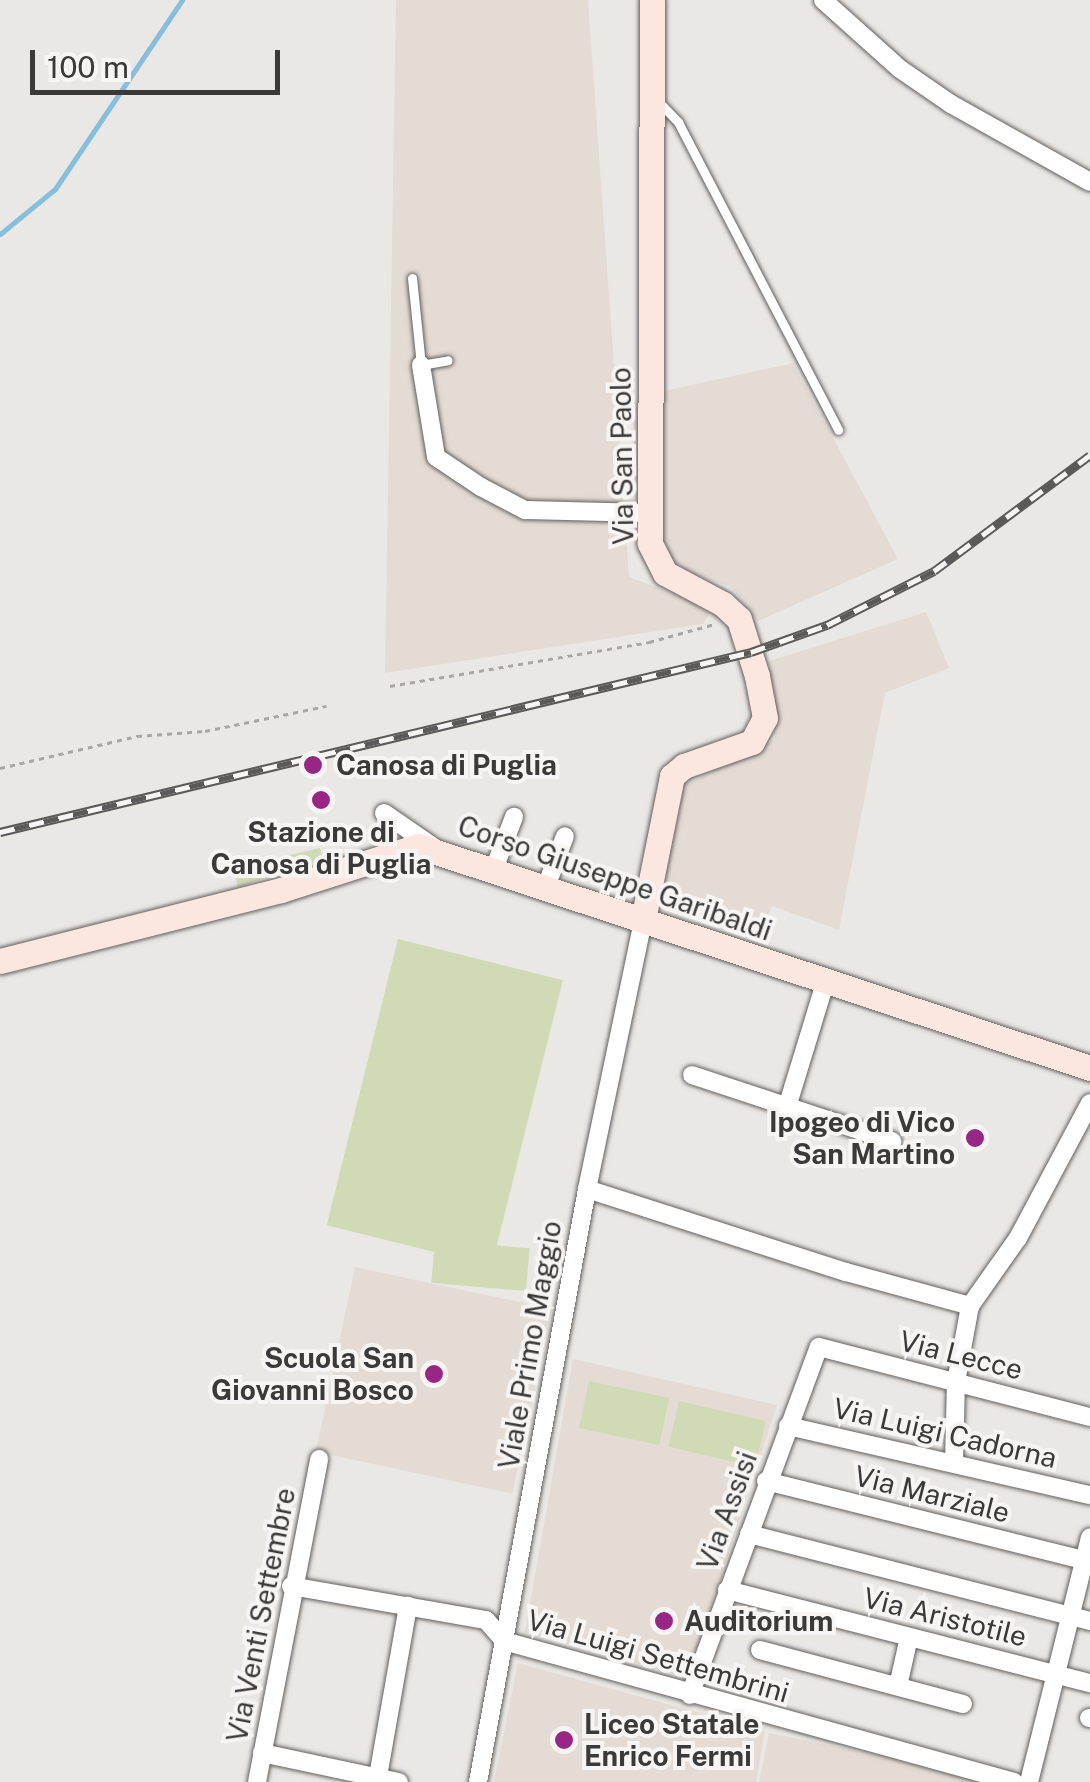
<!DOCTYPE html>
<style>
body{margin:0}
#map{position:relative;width:1090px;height:1782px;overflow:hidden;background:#eae8e5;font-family:"Public Sans",sans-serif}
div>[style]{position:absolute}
.built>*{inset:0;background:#e4dcd4;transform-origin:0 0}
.green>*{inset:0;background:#d0dab5;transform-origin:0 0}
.stream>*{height:5px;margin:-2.5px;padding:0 2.5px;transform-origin:2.5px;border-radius:2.5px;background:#85bfdf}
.path>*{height:2.5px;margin-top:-1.25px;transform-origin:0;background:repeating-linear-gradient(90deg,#a9a7a5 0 5px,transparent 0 10px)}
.roads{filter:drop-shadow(0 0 2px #615f5d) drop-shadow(0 0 2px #615f5d)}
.lane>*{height:9px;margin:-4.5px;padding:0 4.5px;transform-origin:4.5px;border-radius:4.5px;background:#fff}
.street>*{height:18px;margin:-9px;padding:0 9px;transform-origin:9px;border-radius:9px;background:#fff}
.secondary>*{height:25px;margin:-12.5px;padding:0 12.5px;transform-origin:12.5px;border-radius:12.5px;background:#fce6e0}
.rail>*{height:9px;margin-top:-4.5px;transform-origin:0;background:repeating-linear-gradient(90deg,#f7f5f3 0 15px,#5c5a59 0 30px);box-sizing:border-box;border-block:2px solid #5c5a59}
.dots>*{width:28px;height:28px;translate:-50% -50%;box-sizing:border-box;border:5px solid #f7f5f3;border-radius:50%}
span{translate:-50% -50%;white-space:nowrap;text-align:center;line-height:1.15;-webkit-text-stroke:8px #f7f5f3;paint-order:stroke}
.street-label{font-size:28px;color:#3b3a39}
.poi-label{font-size:28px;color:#3b3a39;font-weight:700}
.left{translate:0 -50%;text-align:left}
.right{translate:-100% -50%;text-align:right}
.scale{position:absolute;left:30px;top:50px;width:250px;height:45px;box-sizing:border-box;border:5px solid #3b3a39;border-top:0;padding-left:12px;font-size:30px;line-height:35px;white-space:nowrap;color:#3b3a39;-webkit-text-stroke:8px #f7f5f3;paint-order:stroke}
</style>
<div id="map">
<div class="built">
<div style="clip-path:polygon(396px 0,588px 0,629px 577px,713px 608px,703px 624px,385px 673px)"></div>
<div style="clip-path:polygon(793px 363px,898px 559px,758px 621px,730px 586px,689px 574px,664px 552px,659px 392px)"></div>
<div style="clip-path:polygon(926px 612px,949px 668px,885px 693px,839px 930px,772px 906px,759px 940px,659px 903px,678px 788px,775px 740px,769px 661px)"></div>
<div style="left:355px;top:1267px;width:201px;height:189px;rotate:12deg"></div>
<div style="clip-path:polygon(573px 1359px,777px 1405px,688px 1678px,525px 1632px)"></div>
<div style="clip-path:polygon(518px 1663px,765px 1731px,756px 1782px,494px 1782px)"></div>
<div style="clip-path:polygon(769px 1733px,1011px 1782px,759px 1782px)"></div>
</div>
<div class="green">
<div style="clip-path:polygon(320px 848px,323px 859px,238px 887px,233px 868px)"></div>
<div style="left:398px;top:939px;width:170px;height:295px;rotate:14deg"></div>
<div style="left:435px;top:1240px;width:95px;height:43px;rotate:5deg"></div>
<div style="left:589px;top:1381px;width:82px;height:48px;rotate:12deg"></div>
<div style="left:679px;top:1401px;width:89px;height:47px;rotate:13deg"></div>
</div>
<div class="stream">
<div style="left:0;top:234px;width:71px;rotate:-39.3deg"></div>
<div style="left:55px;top:189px;width:228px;rotate:-56.1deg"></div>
</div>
<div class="path">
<div style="left:390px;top:686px;width:263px;rotate:-9.6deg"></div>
<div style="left:649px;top:642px;width:68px;rotate:-15.3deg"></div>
<div style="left:0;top:768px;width:141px;rotate:-13.1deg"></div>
<div style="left:137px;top:736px;width:68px;rotate:-4.2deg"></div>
<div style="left:205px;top:731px;width:124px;rotate:-11.7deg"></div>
</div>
<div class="roads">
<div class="lane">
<div style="left:656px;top:99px;width:32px;rotate:46deg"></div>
<div style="left:678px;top:122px;width:347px;rotate:62.5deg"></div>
<div style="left:412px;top:278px;width:87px;rotate:84.1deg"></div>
<div style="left:421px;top:365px;width:27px;rotate:-10deg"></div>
</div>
<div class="street">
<div style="left:823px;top:0;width:103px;rotate:41.9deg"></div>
<div style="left:900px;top:69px;width:62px;rotate:34.5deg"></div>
<div style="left:951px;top:104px;width:159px;rotate:29.3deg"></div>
<div style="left:421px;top:365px;width:93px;rotate:80.7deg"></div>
<div style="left:436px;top:457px;width:54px;rotate:33.7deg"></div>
<div style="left:481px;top:487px;width:50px;rotate:27.6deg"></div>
<div style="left:525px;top:510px;width:124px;rotate:1.4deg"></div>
<div style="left:384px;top:813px;width:62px;rotate:34.5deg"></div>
<div style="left:494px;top:869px;width:56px;rotate:-69deg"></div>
<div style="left:546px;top:887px;width:54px;rotate:-69.6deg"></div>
<div style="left:692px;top:1075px;width:211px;rotate:18.3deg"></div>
<div style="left:788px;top:1104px;width:130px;rotate:-73deg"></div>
<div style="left:587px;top:1189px;width:272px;rotate:17.8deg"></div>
<div style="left:846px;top:1272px;width:129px;rotate:15.3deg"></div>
<div style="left:788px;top:1426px;width:310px;rotate:12.9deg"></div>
<div style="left:954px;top:1463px;width:81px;rotate:-88.6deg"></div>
<div style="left:956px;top:1382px;width:77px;rotate:-79.6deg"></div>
<div style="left:970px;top:1306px;width:83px;rotate:-54.8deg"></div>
<div style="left:1018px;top:1238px;width:153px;rotate:-61.9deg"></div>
<div style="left:766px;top:1481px;width:328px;rotate:14deg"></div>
<div style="left:749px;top:1534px;width:352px;rotate:14.3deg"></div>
<div style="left:291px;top:1586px;width:198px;rotate:9.9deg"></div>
<div style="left:486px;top:1620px;width:28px;rotate:49deg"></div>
<div style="left:504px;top:1641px;width:529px;rotate:15.45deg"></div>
<div style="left:727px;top:1590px;width:375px;rotate:14.4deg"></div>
<div style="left:760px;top:1650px;width:210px;rotate:14.9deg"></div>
<div style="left:898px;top:1686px;width:50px;rotate:-77.3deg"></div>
<div style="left:690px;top:1695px;width:371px;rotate:-69.7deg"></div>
<div style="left:819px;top:1347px;width:280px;rotate:14.5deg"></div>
<div style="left:1089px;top:1718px;width:1px"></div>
<div style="left:262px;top:1753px;width:140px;rotate:12deg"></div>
<div style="left:257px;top:1782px;width:329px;rotate:-79.1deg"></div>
<div style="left:377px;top:1782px;width:179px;rotate:-80deg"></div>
<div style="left:478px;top:1782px;width:603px;rotate:-79.58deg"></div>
<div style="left:587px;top:1189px;width:275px;rotate:-78.2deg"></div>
<div style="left:1029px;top:1782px;width:252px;rotate:-76deg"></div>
</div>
<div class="secondary">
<div style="left:643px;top:920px;width:147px;rotate:-78.6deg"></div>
<div style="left:672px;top:776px;width:16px;rotate:-40deg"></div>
<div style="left:684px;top:766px;width:72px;rotate:-19.4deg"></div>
<div style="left:752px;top:742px;width:27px;rotate:-62deg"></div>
<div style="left:765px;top:718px;width:43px;rotate:-100.8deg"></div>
<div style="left:757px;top:676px;width:60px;rotate:-107.5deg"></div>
<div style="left:739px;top:619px;width:22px;rotate:-137deg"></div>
<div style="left:723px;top:604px;width:66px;rotate:-151.9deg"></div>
<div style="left:665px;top:573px;width:34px;rotate:-117deg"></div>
<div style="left:650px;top:543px;width:543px;rotate:-89.79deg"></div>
<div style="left:0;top:961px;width:290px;rotate:-14.2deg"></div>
<div style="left:281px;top:890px;width:144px;rotate:-17.8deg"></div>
<div style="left:418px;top:846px;width:708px;rotate:18.28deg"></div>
</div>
</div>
<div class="rail">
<div style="left:0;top:832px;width:772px;rotate:-13.48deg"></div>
<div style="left:751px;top:652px;width:81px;rotate:-19.6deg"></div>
<div style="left:827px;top:625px;width:120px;rotate:-26.8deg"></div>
<div style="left:934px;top:571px;width:194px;rotate:-36.6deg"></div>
</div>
<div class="dots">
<div style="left:313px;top:765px;background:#982684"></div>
<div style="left:321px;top:800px;background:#982684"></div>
<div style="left:975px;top:1138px;background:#982684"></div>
<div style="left:434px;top:1374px;background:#982684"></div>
<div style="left:664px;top:1621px;background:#982684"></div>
<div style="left:564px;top:1740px;background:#982684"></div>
</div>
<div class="street-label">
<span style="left:622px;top:456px;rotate:-91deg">Via San Paolo</span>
<span style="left:615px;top:878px;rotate:19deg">Corso Giuseppe Garibaldi</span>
<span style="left:530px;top:1345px;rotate:-80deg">Viale Primo Maggio</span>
<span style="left:961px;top:1355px;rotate:14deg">Via Lecce</span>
<span style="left:945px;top:1433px;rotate:13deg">Via Luigi Cadorna</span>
<span style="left:932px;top:1494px;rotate:14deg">Via Marziale</span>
<span style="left:727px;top:1511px;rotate:-70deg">Via Assisi</span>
<span style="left:261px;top:1615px;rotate:-79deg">Via Venti Settembre</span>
<span style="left:945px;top:1617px;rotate:14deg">Via Aristotile</span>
<span style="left:658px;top:1656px;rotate:16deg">Via Luigi Settembrini</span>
</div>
<div class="poi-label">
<span class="left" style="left:336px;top:765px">Canosa di Puglia</span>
<span style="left:321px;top:848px">Stazione di<br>Canosa di Puglia</span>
<span class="right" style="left:955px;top:1138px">Ipogeo di Vico<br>San Martino</span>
<span class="right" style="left:414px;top:1374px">Scuola San<br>Giovanni Bosco</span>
<span class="left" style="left:684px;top:1621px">Auditorium</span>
<span class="left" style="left:584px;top:1740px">Liceo Statale<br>Enrico Fermi</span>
</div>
<div class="scale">100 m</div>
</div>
